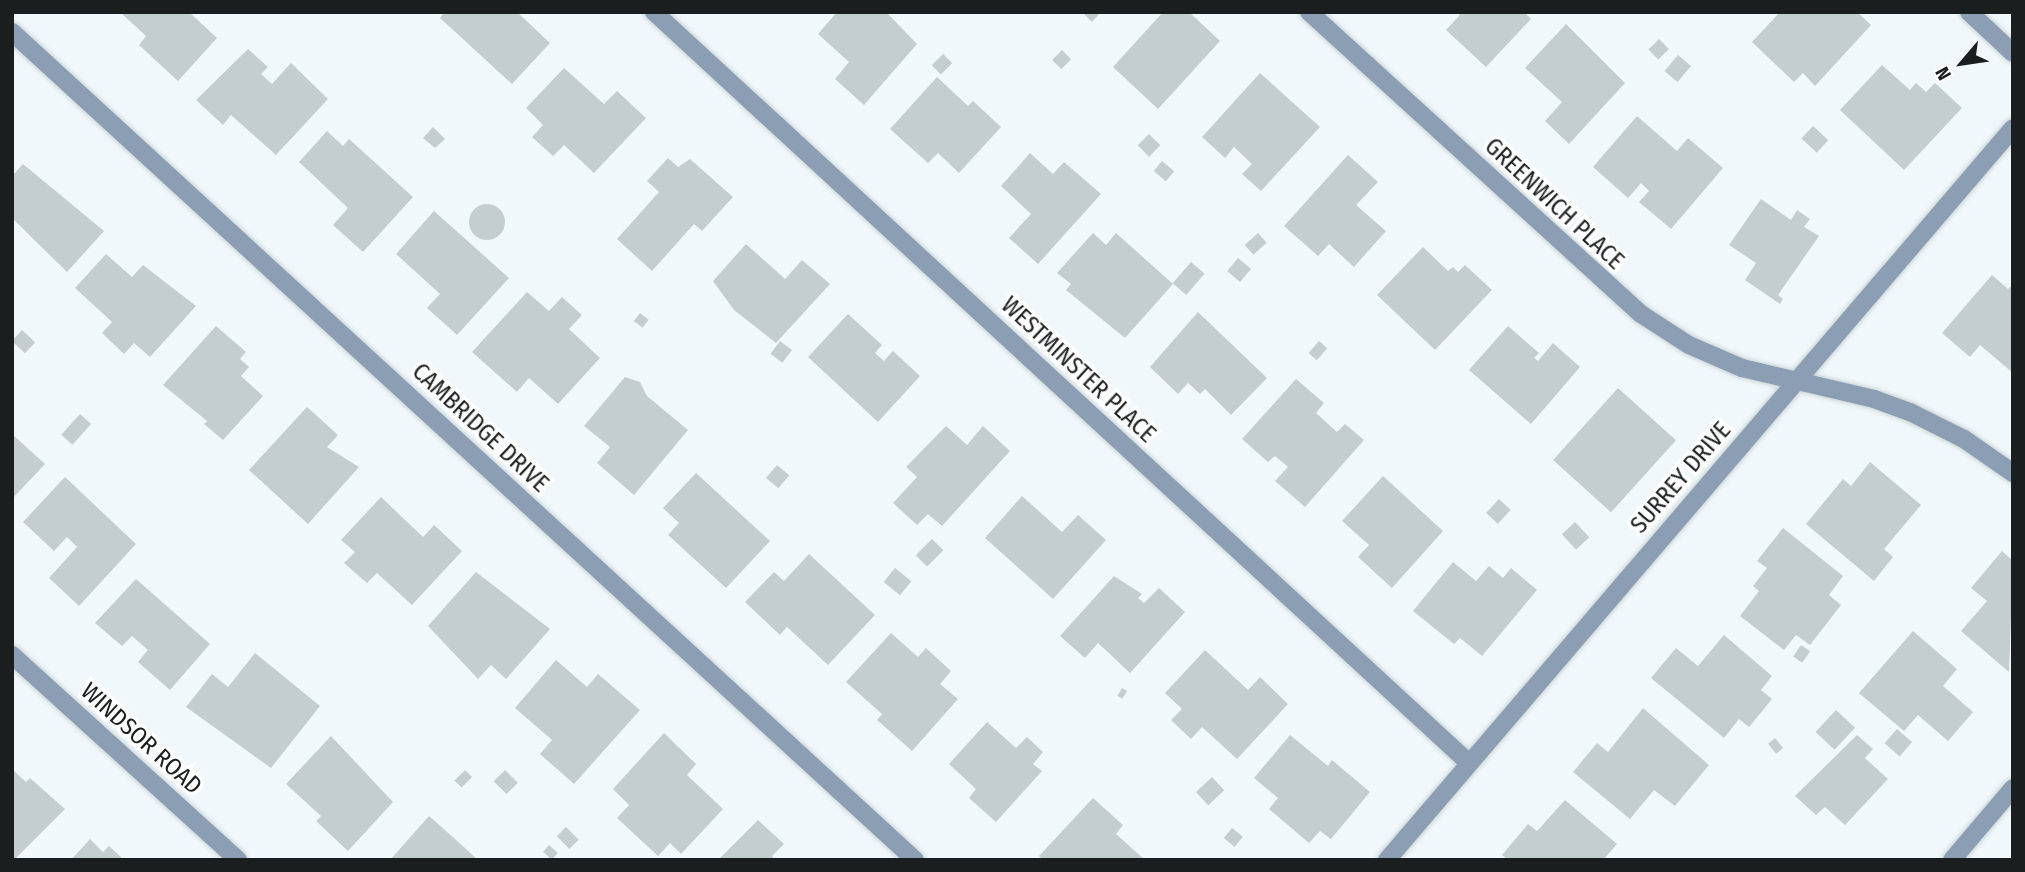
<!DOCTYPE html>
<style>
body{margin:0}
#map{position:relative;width:2025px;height:872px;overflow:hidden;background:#f0f8fb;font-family:"Fira Sans Condensed",sans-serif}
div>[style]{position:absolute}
.building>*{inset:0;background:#c5cecf;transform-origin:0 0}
.round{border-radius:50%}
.roads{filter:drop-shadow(0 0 2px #ced5d8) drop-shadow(0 0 2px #ced5d8)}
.minor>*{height:18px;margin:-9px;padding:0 9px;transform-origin:9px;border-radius:9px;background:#8b9eb3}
span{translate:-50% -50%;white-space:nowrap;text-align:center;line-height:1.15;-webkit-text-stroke:7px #fff;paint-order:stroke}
.street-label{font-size:24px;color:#1b1e1f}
.frame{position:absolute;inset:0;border:14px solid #1b1e1f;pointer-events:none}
.north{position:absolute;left:1927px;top:28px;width:70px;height:70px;-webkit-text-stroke:5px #fff;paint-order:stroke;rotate:241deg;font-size:19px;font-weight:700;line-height:28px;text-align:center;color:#1b1e1f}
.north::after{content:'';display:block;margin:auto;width:24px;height:32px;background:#1b1e1f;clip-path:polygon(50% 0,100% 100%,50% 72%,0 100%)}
</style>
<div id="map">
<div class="building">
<div style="clip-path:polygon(120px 12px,189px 12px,217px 38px,178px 81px,139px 45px,146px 36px)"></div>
<div style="clip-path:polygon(444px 12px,517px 12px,550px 43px,512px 84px,440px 18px)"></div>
<div style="clip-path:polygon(837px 12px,886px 12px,917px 44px,864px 105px,835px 79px,849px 62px,818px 34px)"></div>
<div style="clip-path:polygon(1082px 12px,1101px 12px,1092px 22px)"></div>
<div style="clip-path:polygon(1163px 12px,1189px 12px,1220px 41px,1158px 109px,1113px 67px)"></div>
<div style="clip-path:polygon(1457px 12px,1524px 12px,1531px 19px,1486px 67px,1446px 30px,1460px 15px)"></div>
<div style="clip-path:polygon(1780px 12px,1857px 12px,1871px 25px,1815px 86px,1803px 73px,1794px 82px,1752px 42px)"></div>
<div style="clip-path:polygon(1566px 24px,1625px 83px,1569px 144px,1545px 121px,1562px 102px,1525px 68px)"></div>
<div style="left:1659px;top:39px;width:14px;height:15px;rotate:45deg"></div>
<div style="clip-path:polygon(248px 49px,268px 67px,261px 74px,272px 84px,291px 63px,328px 99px,276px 155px,231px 115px,223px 125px,196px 100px)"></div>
<div style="left:1062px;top:50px;width:13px;height:14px;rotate:45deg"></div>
<div style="left:943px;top:54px;width:13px;height:16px;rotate:45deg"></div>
<div style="left:1678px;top:55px;width:17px;height:21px;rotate:40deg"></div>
<div style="clip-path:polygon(1882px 65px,1910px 90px,1916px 83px,1926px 92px,1935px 83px,1962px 108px,1904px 170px,1840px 110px)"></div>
<div style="clip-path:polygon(564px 68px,604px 104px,617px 91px,646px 118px,594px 173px,564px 145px,553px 156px,532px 137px,543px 125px,526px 108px)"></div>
<div style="clip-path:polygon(1260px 73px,1320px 127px,1261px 191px,1242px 174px,1252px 164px,1234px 147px,1225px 158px,1202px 137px)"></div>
<div style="clip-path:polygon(937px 77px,968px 106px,973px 101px,1001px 127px,959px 173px,938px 153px,928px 163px,890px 129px)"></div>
<div style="clip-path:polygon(1637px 116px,1677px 151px,1688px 138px,1723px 168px,1671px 229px,1639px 202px,1649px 191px,1641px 183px,1628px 198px,1593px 167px)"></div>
<div style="left:1813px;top:126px;width:21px;height:17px;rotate:43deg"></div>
<div style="clip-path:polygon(433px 127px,445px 139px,435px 148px,423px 138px)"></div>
<div style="clip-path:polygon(327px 131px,343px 146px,349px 139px,413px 197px,363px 252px,333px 225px,348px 208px,299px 162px)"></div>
<div style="left:1149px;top:134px;width:16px;height:16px;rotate:45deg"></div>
<div style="clip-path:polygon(1030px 153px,1053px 174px,1064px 162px,1101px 194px,1038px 264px,1009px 238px,1031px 214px,1001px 186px)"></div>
<div style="clip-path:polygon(1348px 155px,1378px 182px,1356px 205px,1386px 231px,1354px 267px,1329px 244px,1318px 256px,1284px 226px)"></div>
<div style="clip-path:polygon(668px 158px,678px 167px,690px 159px,733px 197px,702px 231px,694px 224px,652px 271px,617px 239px,659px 192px,647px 181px)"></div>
<div style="left:1162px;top:161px;width:16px;height:13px;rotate:40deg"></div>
<div style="clip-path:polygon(23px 164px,104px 231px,67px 272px,12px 218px,12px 176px)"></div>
<div style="clip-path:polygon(1761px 199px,1791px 220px,1797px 210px,1810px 219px,1804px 227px,1819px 236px,1778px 295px,1783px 299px,1780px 304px,1745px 280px,1756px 263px,1729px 245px)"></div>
<div class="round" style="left:469px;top:204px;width:36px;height:36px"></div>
<div style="clip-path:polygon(434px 211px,509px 278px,457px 335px,427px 308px,440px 294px,396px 254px)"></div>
<div style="clip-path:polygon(1093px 233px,1106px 245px,1116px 233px,1173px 284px,1125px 338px,1066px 290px,1071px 284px,1057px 273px)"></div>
<div style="left:1258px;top:233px;width:13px;height:18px;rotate:48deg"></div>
<div style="clip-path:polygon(746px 244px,785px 279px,802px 260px,830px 284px,776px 343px,734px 310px,713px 281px)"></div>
<div style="clip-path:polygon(1423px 247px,1448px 271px,1453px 267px,1458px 272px,1465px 265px,1492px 290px,1435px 350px,1377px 295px)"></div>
<div style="clip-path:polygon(106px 254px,132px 277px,143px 265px,196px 306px,150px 357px,134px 343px,124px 354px,102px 333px,112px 322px,75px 288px)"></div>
<div style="left:1238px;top:258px;width:17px;height:17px;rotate:40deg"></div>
<div style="left:1191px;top:262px;width:18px;height:28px;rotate:41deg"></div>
<div style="clip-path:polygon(1992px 275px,2008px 289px,2013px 284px,2013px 373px,1980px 345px,1970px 357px,1942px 333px)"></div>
<div style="clip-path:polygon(527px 292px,549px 311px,562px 297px,582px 315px,569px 329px,600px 358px,558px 404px,529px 378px,517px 392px,472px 352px)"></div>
<div style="clip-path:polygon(1198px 312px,1267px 378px,1231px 415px,1205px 389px,1200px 394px,1188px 383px,1178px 394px,1150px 367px)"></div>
<div style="left:640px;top:313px;width:11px;height:10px;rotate:38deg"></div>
<div style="clip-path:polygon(848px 314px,882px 345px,875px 353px,884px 361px,893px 351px,920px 376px,878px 422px,808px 357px)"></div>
<div style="clip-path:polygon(216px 326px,246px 352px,240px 359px,249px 367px,241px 376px,263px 396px,223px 440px,204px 424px,207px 421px,163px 385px)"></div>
<div style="clip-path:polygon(1508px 326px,1539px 353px,1534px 358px,1538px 361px,1553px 343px,1580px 367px,1531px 424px,1469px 370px)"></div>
<div style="left:22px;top:330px;width:18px;height:15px;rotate:43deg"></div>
<div style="left:780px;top:341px;width:15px;height:16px;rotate:37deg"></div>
<div style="left:1319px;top:341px;width:11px;height:16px;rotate:41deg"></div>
<div style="clip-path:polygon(625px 377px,640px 382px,647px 396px,688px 430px,634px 495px,597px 463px,610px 447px,584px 426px)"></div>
<div style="clip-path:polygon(1296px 379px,1324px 403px,1316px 413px,1337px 432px,1345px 424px,1364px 440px,1305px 507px,1275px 481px,1288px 467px,1275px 456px,1268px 462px,1242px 439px)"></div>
<div style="left:1618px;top:388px;width:78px;height:97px;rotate:42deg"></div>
<div style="clip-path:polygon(307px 407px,338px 435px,327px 447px,359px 467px,308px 524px,249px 470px)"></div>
<div style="left:80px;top:414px;width:15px;height:28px;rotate:42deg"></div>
<div style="clip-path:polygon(946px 426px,967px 445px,983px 426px,1010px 451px,942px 526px,928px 514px,917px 525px,893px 503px,917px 477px,906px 467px)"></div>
<div style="clip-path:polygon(12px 434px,45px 464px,12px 499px)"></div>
<div style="clip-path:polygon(1870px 462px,1921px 505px,1884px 549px,1893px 557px,1874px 581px,1806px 524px,1843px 479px,1851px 486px)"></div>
<div style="left:777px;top:465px;width:16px;height:17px;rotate:40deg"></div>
<div style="clip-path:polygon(696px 473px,770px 541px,726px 588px,668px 535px,679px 523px,663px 508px)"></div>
<div style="clip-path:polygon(1383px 476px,1443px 531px,1392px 588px,1358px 557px,1369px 545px,1342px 521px)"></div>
<div style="clip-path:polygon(65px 477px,136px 544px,79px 606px,49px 578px,77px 547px,67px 537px,54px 551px,23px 522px)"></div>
<div style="clip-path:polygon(1022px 496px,1062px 532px,1078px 515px,1106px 540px,1053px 599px,985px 538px)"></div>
<div style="clip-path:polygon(381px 497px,423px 537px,434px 525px,462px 551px,412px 605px,377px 573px,367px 583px,344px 563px,355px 552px,341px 540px)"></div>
<div style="left:1499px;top:499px;width:16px;height:19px;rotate:43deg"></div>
<div style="left:1575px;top:522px;width:21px;height:18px;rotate:47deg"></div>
<div style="clip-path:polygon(1783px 528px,1843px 576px,1829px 595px,1841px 605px,1810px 645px,1796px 635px,1784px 650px,1740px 616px,1759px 591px,1753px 586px,1767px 568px,1757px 561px)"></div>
<div style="left:932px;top:539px;width:16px;height:23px;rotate:45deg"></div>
<div style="clip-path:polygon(2002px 551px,2013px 561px,2009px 672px,1961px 631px,1987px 601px,1971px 588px)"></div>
<div style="clip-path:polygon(809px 554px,875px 615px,828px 665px,787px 627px,780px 635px,745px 602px,774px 572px,784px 581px)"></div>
<div style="clip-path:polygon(1453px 562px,1476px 581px,1489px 566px,1503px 578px,1511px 568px,1537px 590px,1482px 656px,1460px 638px,1454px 644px,1413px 611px)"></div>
<div style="left:895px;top:568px;width:21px;height:18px;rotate:39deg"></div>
<div style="clip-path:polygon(476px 572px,550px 629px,506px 679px,491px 665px,478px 679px,428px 626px)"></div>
<div style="clip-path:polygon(1114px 576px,1142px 594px,1138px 598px,1144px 603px,1159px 588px,1185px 612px,1130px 673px,1098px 643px,1085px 658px,1060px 636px)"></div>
<div style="clip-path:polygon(136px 579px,210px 644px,170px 690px,138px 662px,148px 650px,132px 636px,122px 646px,95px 623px)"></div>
<div style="clip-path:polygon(1913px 631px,1957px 669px,1943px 686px,1973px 712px,1948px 741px,1918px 715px,1904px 731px,1859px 693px)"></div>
<div style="clip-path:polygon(891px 633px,918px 657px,926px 648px,951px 671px,940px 684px,958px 699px,912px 751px,877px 720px,882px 714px,846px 682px)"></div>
<div style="clip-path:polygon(1724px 635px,1772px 676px,1761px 690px,1772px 699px,1749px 727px,1739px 719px,1724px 738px,1651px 678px,1676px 648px,1698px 666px)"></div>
<div style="left:1801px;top:645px;width:11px;height:14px;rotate:34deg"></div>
<div style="clip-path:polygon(1205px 650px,1248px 690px,1260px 677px,1288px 704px,1237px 759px,1202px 727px,1191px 739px,1171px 720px,1182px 709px,1165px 693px)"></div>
<div style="clip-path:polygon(255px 653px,320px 706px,271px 768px,186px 707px,212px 674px,228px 687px)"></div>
<div style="clip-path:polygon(556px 660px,587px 687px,598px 674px,640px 710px,574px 784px,540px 754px,552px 740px,515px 708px)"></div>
<div style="left:1122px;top:688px;width:6px;height:9px;rotate:31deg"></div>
<div style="clip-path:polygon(1643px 708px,1709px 765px,1675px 806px,1654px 790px,1630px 819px,1573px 772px,1597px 743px,1608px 752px)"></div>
<div style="left:1836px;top:710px;width:26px;height:30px;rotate:43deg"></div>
<div style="clip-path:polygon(987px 722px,1016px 748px,1027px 737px,1043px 752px,1033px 764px,1042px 771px,996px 822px,969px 798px,976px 789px,949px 764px)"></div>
<div style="left:1897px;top:729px;width:20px;height:19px;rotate:41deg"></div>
<div style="clip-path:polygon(664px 733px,696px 764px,687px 775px,723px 809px,681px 854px,670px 843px,658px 856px,617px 818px,629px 805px,613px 789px)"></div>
<div style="clip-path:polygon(1290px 735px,1328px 766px,1332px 760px,1370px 792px,1331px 839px,1320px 831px,1309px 843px,1269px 809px,1278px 798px,1254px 778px)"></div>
<div style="clip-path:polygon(1857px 735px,1873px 749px,1865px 758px,1888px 779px,1845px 825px,1825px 807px,1816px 815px,1795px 796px)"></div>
<div style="clip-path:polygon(331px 736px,393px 802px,348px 851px,316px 821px,321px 816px,286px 784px)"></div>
<div style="left:1775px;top:738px;width:13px;height:9px;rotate:51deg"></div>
<div style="clip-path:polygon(12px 769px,26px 782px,30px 778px,65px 809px,14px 860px)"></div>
<div style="left:465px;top:770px;width:10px;height:15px;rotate:45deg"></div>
<div style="left:505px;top:770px;width:18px;height:16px;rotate:45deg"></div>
<div style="left:1212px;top:777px;width:18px;height:22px;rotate:47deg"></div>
<div style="clip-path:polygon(1093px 798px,1123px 825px,1116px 834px,1145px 860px,1043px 860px,1039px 856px)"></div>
<div style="clip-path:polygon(1565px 800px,1617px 844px,1603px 860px,1508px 860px,1502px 855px,1528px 824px,1537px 831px)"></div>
<div style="clip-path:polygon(429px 816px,455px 839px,478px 860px,390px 860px)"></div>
<div style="clip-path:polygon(758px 820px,784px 844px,772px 856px,776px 860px,718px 860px)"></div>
<div style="left:566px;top:827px;width:18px;height:13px;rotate:45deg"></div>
<div style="left:1232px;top:828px;width:14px;height:13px;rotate:39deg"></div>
<div style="clip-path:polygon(90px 839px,103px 852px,109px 846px,124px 860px,71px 860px)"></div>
<div style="left:549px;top:845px;width:12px;height:9px;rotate:42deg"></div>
</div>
<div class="roads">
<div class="minor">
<div style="left:654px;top:12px;width:1108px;rotate:42.66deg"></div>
<div style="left:1309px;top:12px;width:449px;rotate:42.3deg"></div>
<div style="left:1641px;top:314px;width:57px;rotate:32.9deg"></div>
<div style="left:1689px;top:345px;width:58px;rotate:23.5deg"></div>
<div style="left:1742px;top:368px;width:136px;rotate:13.2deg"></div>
<div style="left:1874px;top:399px;width:38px;rotate:20deg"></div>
<div style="left:1910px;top:412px;width:60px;rotate:26.6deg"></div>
<div style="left:1964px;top:439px;width:60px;rotate:34.8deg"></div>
<div style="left:1969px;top:12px;width:60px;rotate:43deg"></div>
<div style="left:12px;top:32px;width:1225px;rotate:42.52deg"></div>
<div style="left:12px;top:655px;width:305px;rotate:42.2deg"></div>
<div style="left:1387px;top:860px;width:963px;rotate:-49.46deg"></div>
<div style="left:1952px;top:860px;width:94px;rotate:-49.7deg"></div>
</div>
</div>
<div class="street-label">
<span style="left:1554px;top:204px;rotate:43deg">GREENWICH PLACE</span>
<span style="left:1078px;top:370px;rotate:43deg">WESTMINSTER PLACE</span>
<span style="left:480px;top:428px;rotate:43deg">CAMBRIDGE DRIVE</span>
<span style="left:1681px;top:478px;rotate:-49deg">SURREY DRIVE</span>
<span style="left:141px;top:739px;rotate:42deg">WINDSOR ROAD</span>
</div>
<div class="frame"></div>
<div class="north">N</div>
</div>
